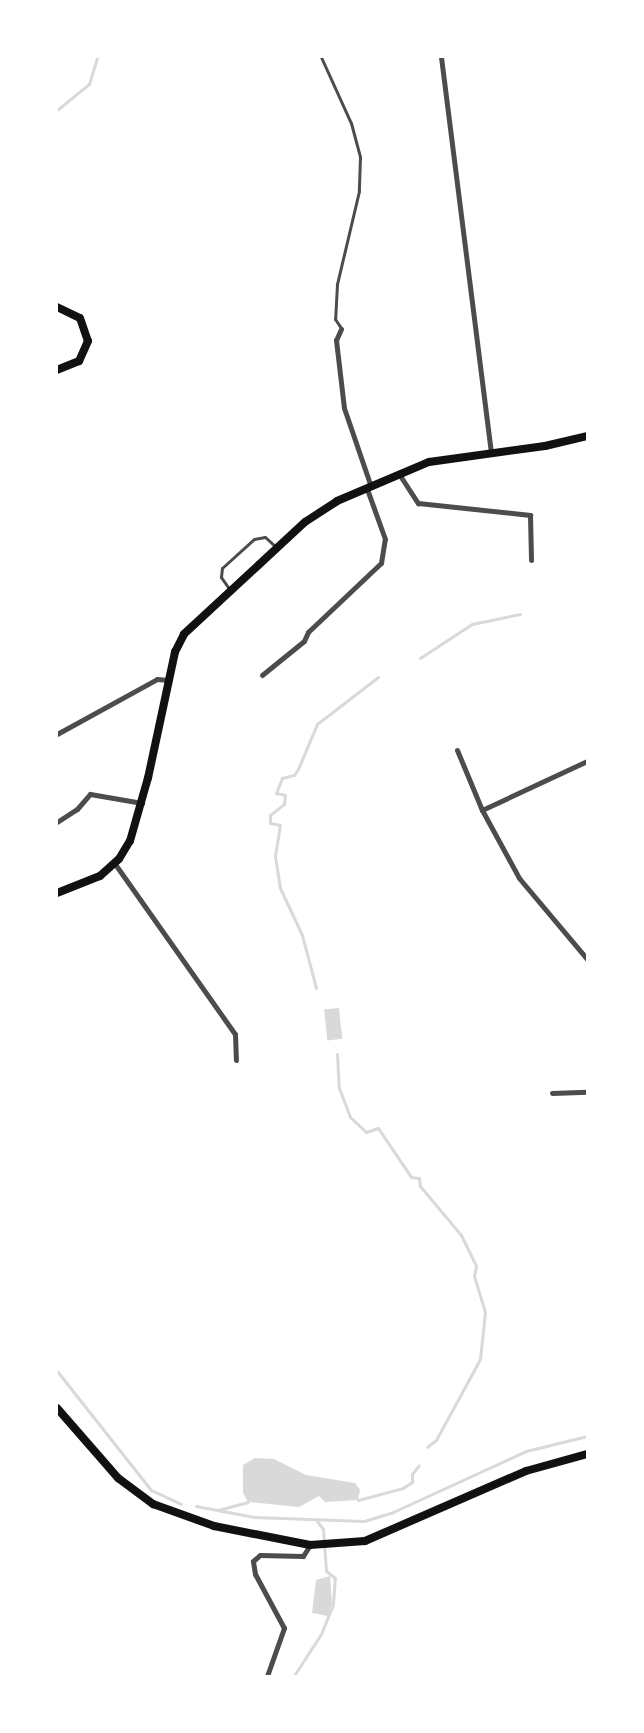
<!DOCTYPE html>
<style>
body{margin:0}
#map{position:relative;width:644px;height:1733px;overflow:hidden;background:#fff;font-family:Inter,sans-serif}
div>[style]{position:absolute}
.water>*{inset:0;background:#d9d9d9;transform-origin:0 0}
.stream>*{height:3px;margin:-1.5px;padding:0 1.5px;transform-origin:1.5px;border-radius:1.5px;background:#d9d9d9}
.service>*{height:3px;margin:-1.5px;padding:0 1.5px;transform-origin:1.5px;border-radius:1.5px;background:#4c4c4c}
.minor>*{height:5px;margin:-2.5px;padding:0 2.5px;transform-origin:2.5px;border-radius:2.5px;background:#4c4c4c}
.secondary>*{height:8px;margin:-4px;padding:0 4px;transform-origin:4px;border-radius:4px;background:#111}
span{translate:-50% -50%;white-space:nowrap;text-align:center;line-height:1.15;-webkit-text-stroke:6px #fff;paint-order:stroke}
.frame{position:absolute;inset:0;border:58px solid #fff;pointer-events:none}
</style>
<div id="map">
<div class="water">
<div style="left:339px;top:1008px;width:31px;height:15px;rotate:84deg"></div>
<div style="clip-path:polygon(255px 1458px,274px 1459px,306px 1475px,355px 1483px,360px 1490px,358px 1500px,325px 1502px,319px 1496px,299px 1507px,248px 1502px,243px 1493px,243px 1465px)"></div>
<div style="clip-path:polygon(330px 1576px,332px 1604px,328px 1616px,312px 1613px,316px 1580px)"></div>
</div>
<div class="stream">
<div style="left:57px;top:110px;width:41px;rotate:-39.1deg"></div>
<div style="left:89px;top:84px;width:28px;rotate:-73deg"></div>
<div style="left:420px;top:658px;width:62px;rotate:-33.2deg"></div>
<div style="left:472px;top:624px;width:49px;rotate:-11.8deg"></div>
<div style="left:316px;top:988px;width:55px;rotate:-104.8deg"></div>
<div style="left:302px;top:935px;width:52px;rotate:-115.1deg"></div>
<div style="left:280px;top:888px;width:32px;rotate:-99deg"></div>
<div style="left:275px;top:856px;width:31px;rotate:-81deg"></div>
<div style="left:280px;top:825px;width:10px;rotate:-169deg"></div>
<div style="left:270px;top:823px;width:8px;rotate:-90deg"></div>
<div style="left:270px;top:815px;width:18px;rotate:-38deg"></div>
<div style="left:284px;top:804px;width:9px;rotate:-84deg"></div>
<div style="left:285px;top:795px;width:9px;rotate:-167deg"></div>
<div style="left:276px;top:793px;width:16px;rotate:-68deg"></div>
<div style="left:282px;top:778px;width:12px;rotate:-14deg"></div>
<div style="left:294px;top:775px;width:7px;rotate:-56deg"></div>
<div style="left:298px;top:769px;width:49px;rotate:-67.1deg"></div>
<div style="left:317px;top:724px;width:77px;rotate:-37.6deg"></div>
<div style="left:337px;top:1054px;width:34px;rotate:87deg"></div>
<div style="left:339px;top:1088px;width:31px;rotate:69deg"></div>
<div style="left:350px;top:1117px;width:22px;rotate:43deg"></div>
<div style="left:366px;top:1132px;width:13px;rotate:-18deg"></div>
<div style="left:378px;top:1128px;width:59px;rotate:56deg"></div>
<div style="left:411px;top:1177px;width:8px;rotate:7deg"></div>
<div style="left:419px;top:1178px;width:8px;rotate:83deg"></div>
<div style="left:420px;top:1186px;width:64px;rotate:50.1deg"></div>
<div style="left:461px;top:1235px;width:34px;rotate:64deg"></div>
<div style="left:476px;top:1266px;width:10px;rotate:101deg"></div>
<div style="left:474px;top:1276px;width:38px;rotate:73deg"></div>
<div style="left:485px;top:1312px;width:47px;rotate:96.1deg"></div>
<div style="left:480px;top:1359px;width:92px;rotate:118.5deg"></div>
<div style="left:436px;top:1440px;width:11px;rotate:142deg"></div>
<div style="left:57px;top:1371px;width:152px;rotate:51.7deg"></div>
<div style="left:151px;top:1490px;width:33px;rotate:25deg"></div>
<div style="left:358px;top:1500px;width:47px;rotate:-14.9deg"></div>
<div style="left:403px;top:1488px;width:11px;rotate:-34deg"></div>
<div style="left:412px;top:1482px;width:8px;rotate:-90deg"></div>
<div style="left:412px;top:1474px;width:11px;rotate:-52deg"></div>
<div style="left:196px;top:1506px;width:59px;rotate:10.7deg"></div>
<div style="left:254px;top:1517px;width:110px;rotate:2.1deg"></div>
<div style="left:364px;top:1521px;width:30px;rotate:-17deg"></div>
<div style="left:393px;top:1512px;width:146px;rotate:-24.6deg"></div>
<div style="left:526px;top:1451px;width:63px;rotate:-13.8deg"></div>
<div style="left:218px;top:1510px;width:31px;rotate:-15deg"></div>
<div style="left:295px;top:1674px;width:48px;rotate:-57deg"></div>
<div style="left:321px;top:1634px;width:32px;rotate:-68deg"></div>
<div style="left:333px;top:1604px;width:26px;rotate:-86deg"></div>
<div style="left:335px;top:1578px;width:11px;rotate:-142deg"></div>
<div style="left:326px;top:1571px;width:42px;rotate:-94.1deg"></div>
<div style="left:323px;top:1529px;width:10px;rotate:-127deg"></div>
</div>
<div class="service">
<div style="left:321px;top:57px;width:72px;rotate:65.6deg"></div>
<div style="left:351px;top:123px;width:35px;rotate:75deg"></div>
<div style="left:360px;top:157px;width:34px;rotate:92deg"></div>
<div style="left:359px;top:191px;width:96px;rotate:103.3deg"></div>
<div style="left:337px;top:284px;width:35px;rotate:93deg"></div>
<div style="left:335px;top:319px;width:11px;rotate:56deg"></div>
<div style="left:230px;top:590px;width:16px;rotate:-125deg"></div>
<div style="left:221px;top:577px;width:9px;rotate:-84deg"></div>
<div style="left:222px;top:568px;width:43px;rotate:-42.2deg"></div>
<div style="left:254px;top:539px;width:11px;rotate:-10deg"></div>
<div style="left:265px;top:537px;width:15px;rotate:42deg"></div>
</div>
<div class="minor">
<div style="left:441px;top:57px;width:398px;rotate:82.8deg"></div>
<div style="left:341px;top:329px;width:12px;rotate:114deg"></div>
<div style="left:336px;top:340px;width:68px;rotate:83.3deg"></div>
<div style="left:344px;top:408px;width:83px;rotate:71.1deg"></div>
<div style="left:399px;top:474px;width:35px;rotate:57deg"></div>
<div style="left:418px;top:503px;width:113px;rotate:6.1deg"></div>
<div style="left:530px;top:515px;width:45px;rotate:88.7deg"></div>
<div style="left:262px;top:675px;width:54px;rotate:-39deg"></div>
<div style="left:304px;top:641px;width:10px;rotate:-66deg"></div>
<div style="left:308px;top:632px;width:100px;rotate:-43.4deg"></div>
<div style="left:381px;top:563px;width:24px;rotate:-81deg"></div>
<div style="left:385px;top:539px;width:53px;rotate:-109.8deg"></div>
<div style="left:57px;top:734px;width:114px;rotate:-28.8deg"></div>
<div style="left:157px;top:679px;width:12px;rotate:5deg"></div>
<div style="left:457px;top:750px;width:65px;rotate:67.4deg"></div>
<div style="left:587px;top:761px;width:116px;rotate:155deg"></div>
<div style="left:482px;top:810px;width:77px;rotate:61.4deg"></div>
<div style="left:519px;top:878px;width:106px;rotate:50deg"></div>
<div style="left:57px;top:822px;width:24px;rotate:-33deg"></div>
<div style="left:77px;top:809px;width:20px;rotate:-49deg"></div>
<div style="left:90px;top:794px;width:53px;rotate:9.8deg"></div>
<div style="left:115px;top:864px;width:208px;rotate:54.8deg"></div>
<div style="left:235px;top:1034px;width:26px;rotate:88deg"></div>
<div style="left:552px;top:1093px;width:35px;rotate:-2deg"></div>
<div style="left:267px;top:1676px;width:51px;rotate:-70.5deg"></div>
<div style="left:284px;top:1628px;width:61px;rotate:-118.2deg"></div>
<div style="left:255px;top:1574px;width:13px;rotate:-99deg"></div>
<div style="left:253px;top:1561px;width:9px;rotate:-41deg"></div>
<div style="left:260px;top:1555px;width:43px;rotate:1.3deg"></div>
<div style="left:303px;top:1556px;width:13px;rotate:-58deg"></div>
</div>
<div class="secondary">
<div style="left:57px;top:307px;width:25px;rotate:26deg"></div>
<div style="left:80px;top:318px;width:24px;rotate:71deg"></div>
<div style="left:88px;top:341px;width:22px;rotate:114deg"></div>
<div style="left:79px;top:361px;width:24px;rotate:158deg"></div>
<div style="left:57px;top:893px;width:46px;rotate:-21.6deg"></div>
<div style="left:100px;top:876px;width:25px;rotate:-42deg"></div>
<div style="left:119px;top:859px;width:21px;rotate:-59deg"></div>
<div style="left:130px;top:841px;width:66px;rotate:-74.1deg"></div>
<div style="left:148px;top:778px;width:129px;rotate:-77.9deg"></div>
<div style="left:175px;top:652px;width:20px;rotate:-63deg"></div>
<div style="left:184px;top:634px;width:165px;rotate:-42.8deg"></div>
<div style="left:305px;top:522px;width:38px;rotate:-33deg"></div>
<div style="left:337px;top:501px;width:100px;rotate:-23deg"></div>
<div style="left:429px;top:462px;width:117px;rotate:-7.9deg"></div>
<div style="left:545px;top:446px;width:43px;rotate:-13.4deg"></div>
<div style="left:57px;top:1408px;width:93px;rotate:48.9deg"></div>
<div style="left:118px;top:1478px;width:44px;rotate:36.6deg"></div>
<div style="left:153px;top:1504px;width:65px;rotate:19.8deg"></div>
<div style="left:214px;top:1526px;width:98px;rotate:11.2deg"></div>
<div style="left:310px;top:1545px;width:55px;rotate:-4.2deg"></div>
<div style="left:365px;top:1541px;width:176px;rotate:-23.5deg"></div>
<div style="left:526px;top:1471px;width:63px;rotate:-15.6deg"></div>
</div>
<div class="frame"></div>
</div>
